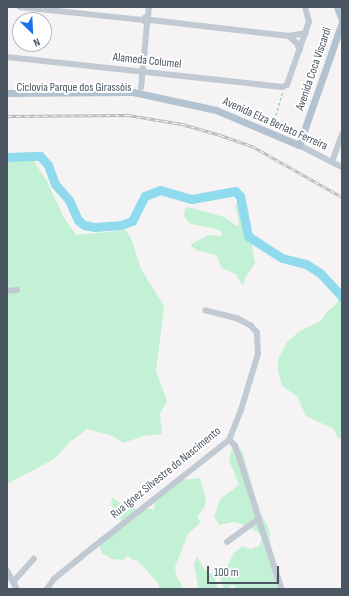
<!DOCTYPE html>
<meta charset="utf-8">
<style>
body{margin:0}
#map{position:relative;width:349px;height:596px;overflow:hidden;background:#f5f3f3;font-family:"Sofia Sans Condensed",sans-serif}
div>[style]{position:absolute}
.green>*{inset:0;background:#c3f1d5}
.river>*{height:9px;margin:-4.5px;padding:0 4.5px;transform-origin:4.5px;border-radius:4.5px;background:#90daee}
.path>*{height:1px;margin-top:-0.5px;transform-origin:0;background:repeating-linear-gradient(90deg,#7ad0a6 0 3px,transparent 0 5px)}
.minor>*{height:5.5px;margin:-2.75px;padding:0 2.75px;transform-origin:2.75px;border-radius:2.75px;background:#c1cad2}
.minor>.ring{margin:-2.75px;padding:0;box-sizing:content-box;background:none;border:5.5px solid #c1cad2;border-radius:50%}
.major>*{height:7px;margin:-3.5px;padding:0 3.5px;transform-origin:3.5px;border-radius:3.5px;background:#b3c2d1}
.rail>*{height:3px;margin-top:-1.5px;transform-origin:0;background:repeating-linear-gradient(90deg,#fff 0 4.5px,#b5b8bd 0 9px);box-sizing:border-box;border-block:1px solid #b5b8bd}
span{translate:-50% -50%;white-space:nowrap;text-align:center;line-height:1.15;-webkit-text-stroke:4px #fff;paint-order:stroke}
.street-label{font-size:12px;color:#4a5661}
.frame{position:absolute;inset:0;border:8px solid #4a5661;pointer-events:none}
.north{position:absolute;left:12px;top:12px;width:40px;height:40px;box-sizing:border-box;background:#fff;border:1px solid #b7bbc0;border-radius:50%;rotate:156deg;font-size:11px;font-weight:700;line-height:16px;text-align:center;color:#4a5661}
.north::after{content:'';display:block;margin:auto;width:14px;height:18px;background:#1a73e8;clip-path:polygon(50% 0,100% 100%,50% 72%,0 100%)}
.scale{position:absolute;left:207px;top:566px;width:72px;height:18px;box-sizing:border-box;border:2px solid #4a5661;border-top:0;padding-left:5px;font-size:12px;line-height:14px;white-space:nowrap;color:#4a5661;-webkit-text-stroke:3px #fff;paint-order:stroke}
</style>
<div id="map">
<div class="green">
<div style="clip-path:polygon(33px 160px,47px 181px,63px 216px,76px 235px,126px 230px,132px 241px,141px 269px,164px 306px,156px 371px,167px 401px,160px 414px,162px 434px,143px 436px,124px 443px,110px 435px,87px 429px,70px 442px,54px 459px,7px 484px,7px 161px)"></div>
<div style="clip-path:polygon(239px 202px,242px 206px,247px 224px,256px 240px,252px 247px,255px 263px,245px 278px,244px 284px,242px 285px,236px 274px,222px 268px,216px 255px,196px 250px,190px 245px,208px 235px,222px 236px,222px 232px,216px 229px,191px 224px,186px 219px,184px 214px,185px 209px,188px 207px,224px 217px,237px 226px,239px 225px,238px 216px,235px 206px)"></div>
<div style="clip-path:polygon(342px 293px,342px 439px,337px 437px,334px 429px,306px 416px,297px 396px,282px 386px,278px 370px,278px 359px,287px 342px,300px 331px,321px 321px,326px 313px,336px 304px)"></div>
<div style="clip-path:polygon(232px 447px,237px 447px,242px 451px,260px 512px,269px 529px,270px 541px,282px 589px,238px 589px,233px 585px,230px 586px,230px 589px,225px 589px,222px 585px,219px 575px,226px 569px,234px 553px,242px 546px,251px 549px,259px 546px,262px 538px,258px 532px,242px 524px,233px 522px,219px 525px,214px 516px,221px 498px,239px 485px,229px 460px)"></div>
<div style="clip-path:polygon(200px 478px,206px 500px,204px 508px,197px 517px,201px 522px,188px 534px,175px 567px,176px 575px,184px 589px,160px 589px,157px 582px,138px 561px,133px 560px,127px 556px,123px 560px,112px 559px,102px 553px,98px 538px,112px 532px,119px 526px,121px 520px,111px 504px,112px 498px,114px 498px,126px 508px,130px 506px,136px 509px,152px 509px,154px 512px,155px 500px,181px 480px)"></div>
<div style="clip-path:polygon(197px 557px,205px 570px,214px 575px,218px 589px,195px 589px,198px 587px,194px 564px)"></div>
</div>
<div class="river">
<div style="left:7px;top:157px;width:33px;rotate:-2deg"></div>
<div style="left:40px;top:156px;width:12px;rotate:48deg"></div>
<div style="left:48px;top:165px;width:20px;rotate:70deg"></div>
<div style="left:55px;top:184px;width:21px;rotate:49deg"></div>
<div style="left:69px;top:200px;width:22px;rotate:66deg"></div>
<div style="left:78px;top:220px;width:8px;rotate:40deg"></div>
<div style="left:84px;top:225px;width:10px;rotate:11deg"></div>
<div style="left:94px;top:227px;width:27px;rotate:-4deg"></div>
<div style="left:121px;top:225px;width:12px;rotate:-20deg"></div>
<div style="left:132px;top:221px;width:28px;rotate:-63deg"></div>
<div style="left:145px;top:196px;width:16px;rotate:-22deg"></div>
<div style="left:160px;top:190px;width:33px;rotate:16deg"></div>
<div style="left:192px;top:199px;width:44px;rotate:-10.5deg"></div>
<div style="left:235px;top:191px;width:7px;rotate:45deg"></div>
<div style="left:240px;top:196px;width:41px;rotate:78.7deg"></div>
<div style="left:248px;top:236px;width:40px;rotate:32.9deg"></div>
<div style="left:282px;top:258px;width:25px;rotate:14deg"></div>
<div style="left:306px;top:264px;width:17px;rotate:33deg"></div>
<div style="left:320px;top:273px;width:33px;rotate:47deg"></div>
</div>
<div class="path">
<div style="left:245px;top:115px;width:20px;rotate:15deg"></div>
<div style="left:264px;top:120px;width:9px;rotate:-13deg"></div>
<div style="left:273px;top:118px;width:4px;rotate:-45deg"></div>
<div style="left:276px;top:115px;width:25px;rotate:-74deg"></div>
</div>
<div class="minor">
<div style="left:20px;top:7px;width:125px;rotate:6deg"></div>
<div style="left:148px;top:16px;width:9px;rotate:-84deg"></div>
<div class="ring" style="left:143.5px;top:16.5px;width:1.5px;height:1.5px"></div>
<div style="left:151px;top:20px;width:139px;rotate:6.6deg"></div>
<div style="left:289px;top:36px;width:17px;rotate:-10deg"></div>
<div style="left:289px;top:36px;width:11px;rotate:41deg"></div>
<div style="left:297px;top:43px;width:7px;rotate:63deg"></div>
<div style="left:7px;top:57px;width:277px;rotate:6.2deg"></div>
<div style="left:282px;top:87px;width:5px;rotate:-22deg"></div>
<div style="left:287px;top:85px;width:67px;rotate:-70.8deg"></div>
<div style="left:309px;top:22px;width:16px;rotate:-105deg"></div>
<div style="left:141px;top:88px;width:64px;rotate:-84.6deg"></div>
<div style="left:299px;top:145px;width:48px;rotate:27.1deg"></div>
<div style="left:332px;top:162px;width:29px;rotate:-70deg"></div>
<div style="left:7px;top:291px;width:10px;rotate:-6deg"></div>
<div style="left:259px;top:519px;width:74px;rotate:71.8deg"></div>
<div style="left:227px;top:542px;width:39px;rotate:-36deg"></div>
<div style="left:259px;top:519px;width:62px;rotate:-107.9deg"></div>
<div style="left:240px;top:460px;width:15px;rotate:-110deg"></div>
<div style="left:235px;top:446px;width:8px;rotate:-135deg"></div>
<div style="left:7px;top:570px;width:21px;rotate:62deg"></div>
<div style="left:13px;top:582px;width:31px;rotate:-48deg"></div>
<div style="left:47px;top:589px;width:12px;rotate:-55deg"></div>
<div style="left:54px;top:579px;width:35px;rotate:-39deg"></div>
<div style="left:81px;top:557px;width:189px;rotate:-38.3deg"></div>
<div style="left:229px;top:440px;width:32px;rotate:-68deg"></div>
<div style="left:241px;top:410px;width:59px;rotate:-73.1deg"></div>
<div style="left:258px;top:354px;width:21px;rotate:-93deg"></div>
<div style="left:257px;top:333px;width:9px;rotate:-131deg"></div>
<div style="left:251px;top:326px;width:15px;rotate:-152deg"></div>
<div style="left:238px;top:319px;width:33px;rotate:-166deg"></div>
</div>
<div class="major">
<div style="left:337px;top:7px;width:14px;rotate:69deg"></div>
<div style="left:7px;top:93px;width:126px;rotate:-0.5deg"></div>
<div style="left:133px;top:92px;width:85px;rotate:12.2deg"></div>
<div style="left:216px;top:110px;width:90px;rotate:22.9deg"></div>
<div style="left:299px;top:145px;width:130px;rotate:-70.7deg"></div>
</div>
<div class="rail">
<div style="left:7px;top:116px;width:121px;rotate:-0.5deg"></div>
<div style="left:128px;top:115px;width:55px;rotate:9.5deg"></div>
<div style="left:182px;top:124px;width:40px;rotate:16deg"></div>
<div style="left:220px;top:135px;width:34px;rotate:19deg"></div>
<div style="left:252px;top:146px;width:103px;rotate:29.5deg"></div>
</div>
<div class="street-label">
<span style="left:147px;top:61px;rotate:6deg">Alameda Columel</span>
<span style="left:314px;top:69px;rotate:-71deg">Avenida Coca Viscardi</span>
<span style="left:74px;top:88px">Ciclovia Parque dos Girassóis</span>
<span style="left:275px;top:124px;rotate:24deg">Avenida Elza Berlato Ferreira</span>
<span style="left:166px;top:473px;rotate:-39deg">Rua Ignez Silvestre do Nascimento</span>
</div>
<div class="frame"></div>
<div class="north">N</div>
<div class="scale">100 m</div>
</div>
